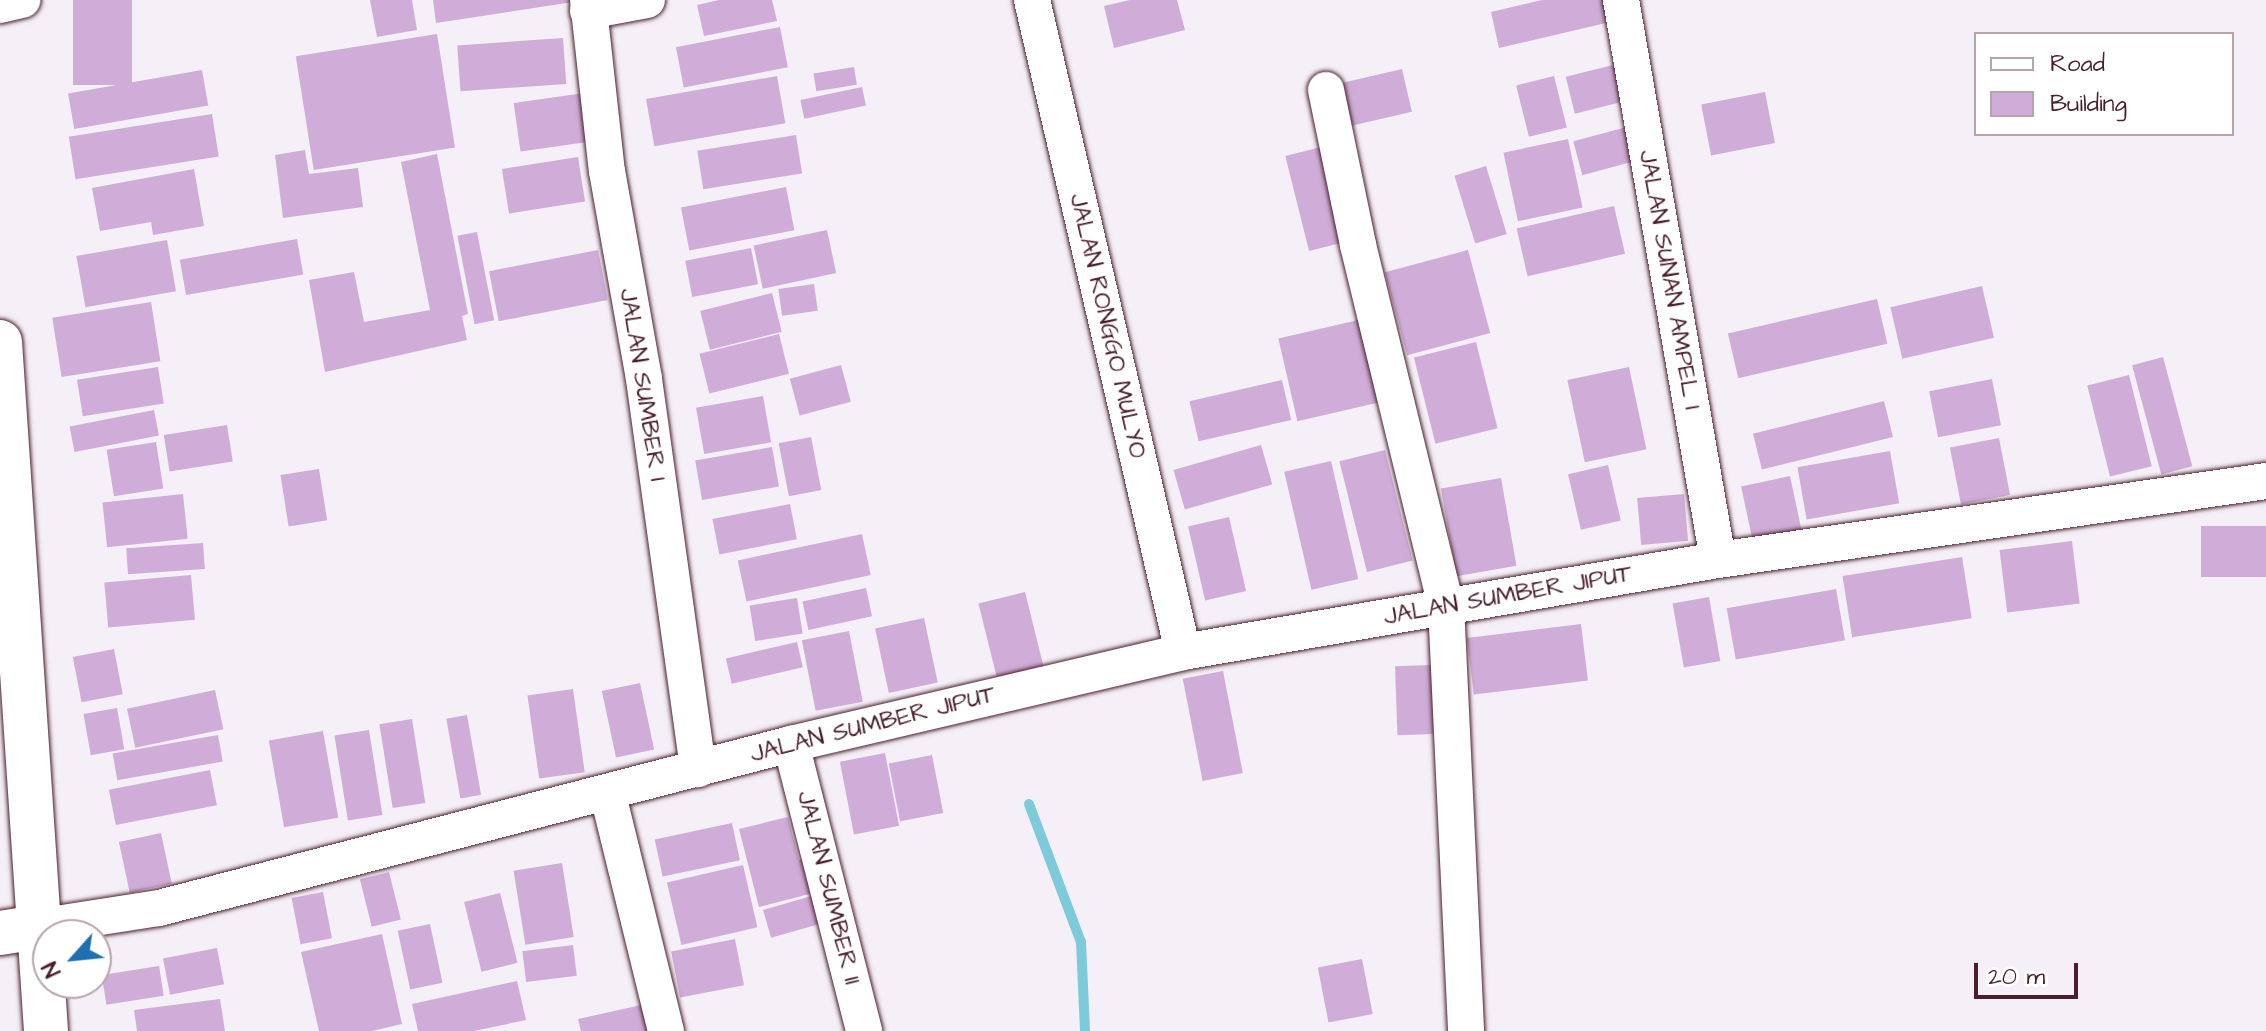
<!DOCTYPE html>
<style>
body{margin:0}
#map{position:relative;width:2266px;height:1031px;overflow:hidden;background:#f5eff7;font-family:"Architects Daughter",sans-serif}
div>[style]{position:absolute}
.stream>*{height:10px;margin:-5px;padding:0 5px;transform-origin:5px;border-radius:5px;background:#7dcadb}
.building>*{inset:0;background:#cfadd8;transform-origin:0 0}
.roads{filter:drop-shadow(0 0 2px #4a1f2b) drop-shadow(0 0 2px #4a1f2b)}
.street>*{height:36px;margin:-18px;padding:0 18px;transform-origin:18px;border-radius:18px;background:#fff}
.secondary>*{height:44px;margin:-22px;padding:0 22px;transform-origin:22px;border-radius:22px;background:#fff}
span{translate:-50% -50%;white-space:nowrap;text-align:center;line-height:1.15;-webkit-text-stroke:6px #fff;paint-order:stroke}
.street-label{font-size:24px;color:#4a1f2b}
.legend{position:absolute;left:1974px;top:32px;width:260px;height:104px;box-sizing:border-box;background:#fff;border:2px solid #b7a5aa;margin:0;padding:10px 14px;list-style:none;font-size:24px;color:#4a1f2b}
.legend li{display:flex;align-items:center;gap:16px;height:40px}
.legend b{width:40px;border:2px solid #b7a5aa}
.north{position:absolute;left:32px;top:919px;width:80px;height:80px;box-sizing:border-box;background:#fff;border:2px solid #b7a5aa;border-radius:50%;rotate:243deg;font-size:22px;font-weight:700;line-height:32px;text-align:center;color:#4a1f2b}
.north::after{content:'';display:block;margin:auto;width:28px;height:36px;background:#1f6fb2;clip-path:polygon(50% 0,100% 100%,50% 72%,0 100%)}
.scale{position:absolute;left:1974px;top:963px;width:104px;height:36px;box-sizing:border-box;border:4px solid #4a1f2b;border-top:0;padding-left:10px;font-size:24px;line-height:28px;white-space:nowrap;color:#4a1f2b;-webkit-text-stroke:6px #fff;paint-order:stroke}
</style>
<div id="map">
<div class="stream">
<div style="left:1029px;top:804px;width:147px;rotate:69.4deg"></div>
<div style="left:1081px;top:942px;width:89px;rotate:87.4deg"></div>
</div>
<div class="building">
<div style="left:73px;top:0;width:59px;height:85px"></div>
<div style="clip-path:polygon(370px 0,412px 0,417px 30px,377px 37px)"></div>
<div style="clip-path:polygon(433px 0,573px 0,573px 2px,436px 23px)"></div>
<div style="clip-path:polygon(719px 0,772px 0,777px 21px,704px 36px,697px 5px)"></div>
<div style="clip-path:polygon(1130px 0,1177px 0,1185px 30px,1114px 48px,1104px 6px)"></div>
<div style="clip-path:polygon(1542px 0,1605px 0,1610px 22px,1499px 48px,1491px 12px)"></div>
<div style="left:780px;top:27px;width:41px;height:106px;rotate:79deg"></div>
<div style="left:437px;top:34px;width:115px;height:143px;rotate:81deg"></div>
<div style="left:563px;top:38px;width:46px;height:106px;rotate:86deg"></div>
<div style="left:1621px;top:63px;width:38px;height:57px;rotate:76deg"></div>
<div style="left:854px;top:67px;width:18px;height:41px;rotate:81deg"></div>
<div style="left:1402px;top:69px;width:44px;height:63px;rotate:77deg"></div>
<div style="left:202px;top:70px;width:36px;height:136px;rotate:80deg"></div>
<div style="left:777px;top:76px;width:48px;height:133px;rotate:80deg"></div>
<div style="left:1554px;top:76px;width:53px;height:39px;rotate:76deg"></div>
<div style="left:862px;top:87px;width:19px;height:63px;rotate:78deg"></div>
<div style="left:1765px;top:92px;width:52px;height:65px;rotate:79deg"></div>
<div style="left:584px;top:93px;width:49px;height:71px;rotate:82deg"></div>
<div style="left:212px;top:114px;width:43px;height:145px;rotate:81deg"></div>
<div style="left:1638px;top:124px;width:35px;height:67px;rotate:75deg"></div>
<div style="left:796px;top:135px;width:39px;height:100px;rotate:81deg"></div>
<div style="left:1568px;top:139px;width:70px;height:66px;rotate:78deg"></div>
<div style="left:1329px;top:145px;width:98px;height:45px;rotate:76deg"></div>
<div style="clip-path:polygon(305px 150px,309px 174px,358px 168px,363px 207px,283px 218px,275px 155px)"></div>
<div style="clip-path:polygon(437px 154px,468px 314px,462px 316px,467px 340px,325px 372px,309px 280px,354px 272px,364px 322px,430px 310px,401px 162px)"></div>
<div style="left:578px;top:157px;width:45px;height:77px;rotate:81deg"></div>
<div style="left:1486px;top:166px;width:71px;height:33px;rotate:73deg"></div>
<div style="clip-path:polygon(194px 169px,204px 226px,153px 235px,151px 222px,100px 231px,92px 188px)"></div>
<div style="left:786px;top:187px;width:44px;height:107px;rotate:79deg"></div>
<div style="left:1614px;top:206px;width:49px;height:100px;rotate:77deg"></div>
<div style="left:827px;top:230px;width:44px;height:75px;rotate:78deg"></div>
<div style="left:477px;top:232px;width:90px;height:20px;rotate:79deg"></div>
<div style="left:297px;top:239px;width:36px;height:119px;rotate:80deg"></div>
<div style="left:167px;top:240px;width:52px;height:92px;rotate:80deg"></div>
<div style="left:751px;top:248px;width:37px;height:67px;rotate:79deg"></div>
<div style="left:598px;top:250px;width:51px;height:111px;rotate:79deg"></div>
<div style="left:1468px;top:250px;width:86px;height:86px;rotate:75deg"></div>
<div style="left:814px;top:284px;width:27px;height:36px;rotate:82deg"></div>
<div style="left:1982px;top:286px;width:53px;height:94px;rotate:77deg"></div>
<div style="left:772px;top:293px;width:40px;height:74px;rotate:76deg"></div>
<div style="left:1877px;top:299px;width:46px;height:153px;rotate:77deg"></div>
<div style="left:151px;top:302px;width:60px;height:100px;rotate:81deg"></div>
<div style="left:1367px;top:318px;width:85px;height:91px;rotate:77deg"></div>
<div style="left:779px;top:334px;width:41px;height:82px;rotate:76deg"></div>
<div style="left:1476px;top:342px;width:89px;height:64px;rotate:76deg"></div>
<div style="left:2163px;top:357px;width:113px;height:32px;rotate:75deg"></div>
<div style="left:841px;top:365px;width:38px;height:53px;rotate:75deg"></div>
<div style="left:158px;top:367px;width:37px;height:82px;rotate:81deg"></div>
<div style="left:1629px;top:367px;width:84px;height:63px;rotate:78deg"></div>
<div style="left:2129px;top:375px;width:94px;height:43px;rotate:76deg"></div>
<div style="left:1992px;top:379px;width:47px;height:64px;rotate:79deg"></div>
<div style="left:1282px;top:380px;width:41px;height:95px;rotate:77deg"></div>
<div style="left:763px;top:396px;width:47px;height:68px;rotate:80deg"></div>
<div style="left:1884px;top:401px;width:37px;height:135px;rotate:76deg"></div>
<div style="left:154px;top:410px;width:26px;height:86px;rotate:79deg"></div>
<div style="left:227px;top:425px;width:37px;height:64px;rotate:81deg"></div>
<div style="left:811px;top:437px;width:54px;height:33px;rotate:79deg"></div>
<div style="left:1999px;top:438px;width:58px;height:50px;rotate:79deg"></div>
<div style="left:156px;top:442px;width:47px;height:50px;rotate:81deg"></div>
<div style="left:1261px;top:445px;width:41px;height:91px;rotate:74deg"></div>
<div style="left:772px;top:447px;width:40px;height:78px;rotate:80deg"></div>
<div style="left:1385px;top:450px;width:114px;height:47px;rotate:76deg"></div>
<div style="left:1890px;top:451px;width:53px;height:94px;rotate:80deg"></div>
<div style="left:1331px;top:461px;width:121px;height:48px;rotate:77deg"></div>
<div style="left:1608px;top:465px;width:57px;height:41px;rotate:77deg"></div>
<div style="left:319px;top:469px;width:52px;height:39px;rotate:81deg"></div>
<div style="left:1790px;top:476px;width:59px;height:50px;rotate:78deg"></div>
<div style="left:1501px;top:478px;width:89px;height:61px;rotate:80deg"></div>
<div style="left:183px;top:494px;width:45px;height:81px;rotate:84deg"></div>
<div style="left:1684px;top:494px;width:47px;height:47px;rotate:85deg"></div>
<div style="left:790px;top:504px;width:36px;height:79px;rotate:79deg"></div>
<div style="left:1229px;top:517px;width:76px;height:42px;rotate:77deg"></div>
<div style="left:2266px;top:526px;width:51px;height:65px;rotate:90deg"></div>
<div style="left:862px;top:534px;width:42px;height:127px;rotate:78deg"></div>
<div style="left:2072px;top:541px;width:63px;height:73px;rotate:83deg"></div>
<div style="left:203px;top:543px;width:26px;height:77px;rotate:86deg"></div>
<div style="left:1962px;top:557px;width:62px;height:121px;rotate:81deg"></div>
<div style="left:191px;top:575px;width:45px;height:87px;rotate:85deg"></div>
<div style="left:866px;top:588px;width:29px;height:65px;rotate:78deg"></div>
<div style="left:1836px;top:589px;width:52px;height:111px;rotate:80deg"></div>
<div style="left:1025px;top:592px;width:76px;height:48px;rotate:76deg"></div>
<div style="left:1709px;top:597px;width:65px;height:37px;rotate:80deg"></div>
<div style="left:797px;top:598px;width:36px;height:48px;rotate:81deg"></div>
<div style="left:924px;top:618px;width:66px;height:50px;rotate:78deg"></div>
<div style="left:1581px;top:624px;width:57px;height:115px;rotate:83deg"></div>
<div style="left:849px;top:631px;width:72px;height:48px;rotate:79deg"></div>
<div style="left:797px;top:642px;width:26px;height:73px;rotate:77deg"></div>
<div style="left:114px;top:649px;width:46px;height:42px;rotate:79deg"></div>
<div style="left:1431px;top:665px;width:69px;height:36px;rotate:88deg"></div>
<div style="left:1223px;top:671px;width:104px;height:41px;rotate:79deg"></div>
<div style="left:640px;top:683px;width:68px;height:39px;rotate:78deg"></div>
<div style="left:573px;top:689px;width:84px;height:46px;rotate:82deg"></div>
<div style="left:215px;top:690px;width:40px;height:90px;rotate:78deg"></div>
<div style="left:117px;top:708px;width:42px;height:34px;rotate:80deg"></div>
<div style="left:467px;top:715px;width:81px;height:21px;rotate:80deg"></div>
<div style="left:412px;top:719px;width:85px;height:33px;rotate:81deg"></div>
<div style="left:369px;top:730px;width:86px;height:35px;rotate:81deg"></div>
<div style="left:323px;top:731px;width:88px;height:55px;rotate:80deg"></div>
<div style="left:218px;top:735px;width:27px;height:107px;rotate:80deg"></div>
<div style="left:885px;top:753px;width:74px;height:46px;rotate:79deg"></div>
<div style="left:932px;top:755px;width:59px;height:44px;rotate:79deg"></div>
<div style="left:210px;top:770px;width:36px;height:103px;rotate:79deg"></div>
<div style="clip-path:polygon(788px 817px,799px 860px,812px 857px,821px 891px,759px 907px,739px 829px)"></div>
<div style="left:732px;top:823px;width:38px;height:79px;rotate:78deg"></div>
<div style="left:161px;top:833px;width:52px;height:43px;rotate:78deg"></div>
<div style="left:562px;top:863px;width:75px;height:49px;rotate:81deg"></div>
<div style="left:743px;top:865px;width:64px;height:78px;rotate:77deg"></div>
<div style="left:389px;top:872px;width:49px;height:30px;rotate:76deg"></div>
<div style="left:323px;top:892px;width:47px;height:32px;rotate:79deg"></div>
<div style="left:500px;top:893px;width:72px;height:37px;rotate:76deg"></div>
<div style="left:815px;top:895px;width:29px;height:54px;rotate:74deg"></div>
<div style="left:430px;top:924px;width:60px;height:33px;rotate:78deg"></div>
<div style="clip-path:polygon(382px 934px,402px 1024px,372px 1031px,319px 1031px,301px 952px)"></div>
<div style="left:735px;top:939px;width:47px;height:65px;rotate:79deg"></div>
<div style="left:573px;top:945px;width:31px;height:51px;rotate:83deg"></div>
<div style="left:217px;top:948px;width:37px;height:55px;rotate:79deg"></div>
<div style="left:1362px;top:959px;width:56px;height:45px;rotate:79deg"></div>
<div style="left:159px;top:966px;width:30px;height:58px;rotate:81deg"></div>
<div style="clip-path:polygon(517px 981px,526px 1020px,474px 1031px,418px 1031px,412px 1004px)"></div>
<div style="clip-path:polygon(220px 999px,225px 1031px,137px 1031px,134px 1010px)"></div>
<div style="clip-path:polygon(646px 1004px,651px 1031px,581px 1031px,578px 1019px)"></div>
</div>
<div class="roads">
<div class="street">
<div style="left:588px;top:0;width:172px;rotate:83.7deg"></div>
<div style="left:607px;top:171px;width:211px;rotate:79.9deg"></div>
<div style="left:644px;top:379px;width:394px;rotate:82.1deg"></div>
<div style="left:1032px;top:0;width:669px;rotate:76.96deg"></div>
<div style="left:1621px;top:0;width:568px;rotate:80.17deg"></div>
<div style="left:0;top:5px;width:23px;rotate:-13deg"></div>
<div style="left:588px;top:11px;width:60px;rotate:-10.6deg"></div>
<div style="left:1326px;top:90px;width:158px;rotate:78.3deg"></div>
<div style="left:1358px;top:245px;width:371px;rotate:76.3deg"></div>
<div style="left:1446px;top:605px;width:426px;rotate:87.3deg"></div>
<div style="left:791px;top:744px;width:296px;rotate:75.7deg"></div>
<div style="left:608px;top:795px;width:243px;rotate:76.2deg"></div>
<div style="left:37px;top:927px;width:123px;rotate:-8.9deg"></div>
<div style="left:159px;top:908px;width:653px;rotate:-14.55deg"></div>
<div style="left:791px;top:744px;width:403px;rotate:-13.2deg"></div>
<div style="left:1183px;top:652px;width:543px;rotate:-9.76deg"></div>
<div style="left:1718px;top:560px;width:554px;rotate:-8.2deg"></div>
</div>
<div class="secondary">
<div style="left:0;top:342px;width:691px;rotate:86.18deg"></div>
<div style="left:0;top:933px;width:37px;rotate:-9deg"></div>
</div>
</div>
<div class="street-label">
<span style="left:1669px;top:280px;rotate:80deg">JALAN SUNAN AMPEL I</span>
<span style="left:1107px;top:326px;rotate:77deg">JALAN RONGGO MULYO</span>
<span style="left:642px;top:385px;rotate:81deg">JALAN SUMBER I</span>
<span style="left:1508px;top:596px;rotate:-10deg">JALAN SUMBER JIPUT</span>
<span style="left:873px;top:725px;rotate:-14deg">JALAN SUMBER JIPUT</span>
<span style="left:828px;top:888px;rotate:76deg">JALAN SUMBER II</span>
</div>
<ul class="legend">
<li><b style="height:10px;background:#fff"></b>Road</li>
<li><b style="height:22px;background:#cfadd8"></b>Building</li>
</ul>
<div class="north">N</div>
<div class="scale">20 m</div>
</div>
